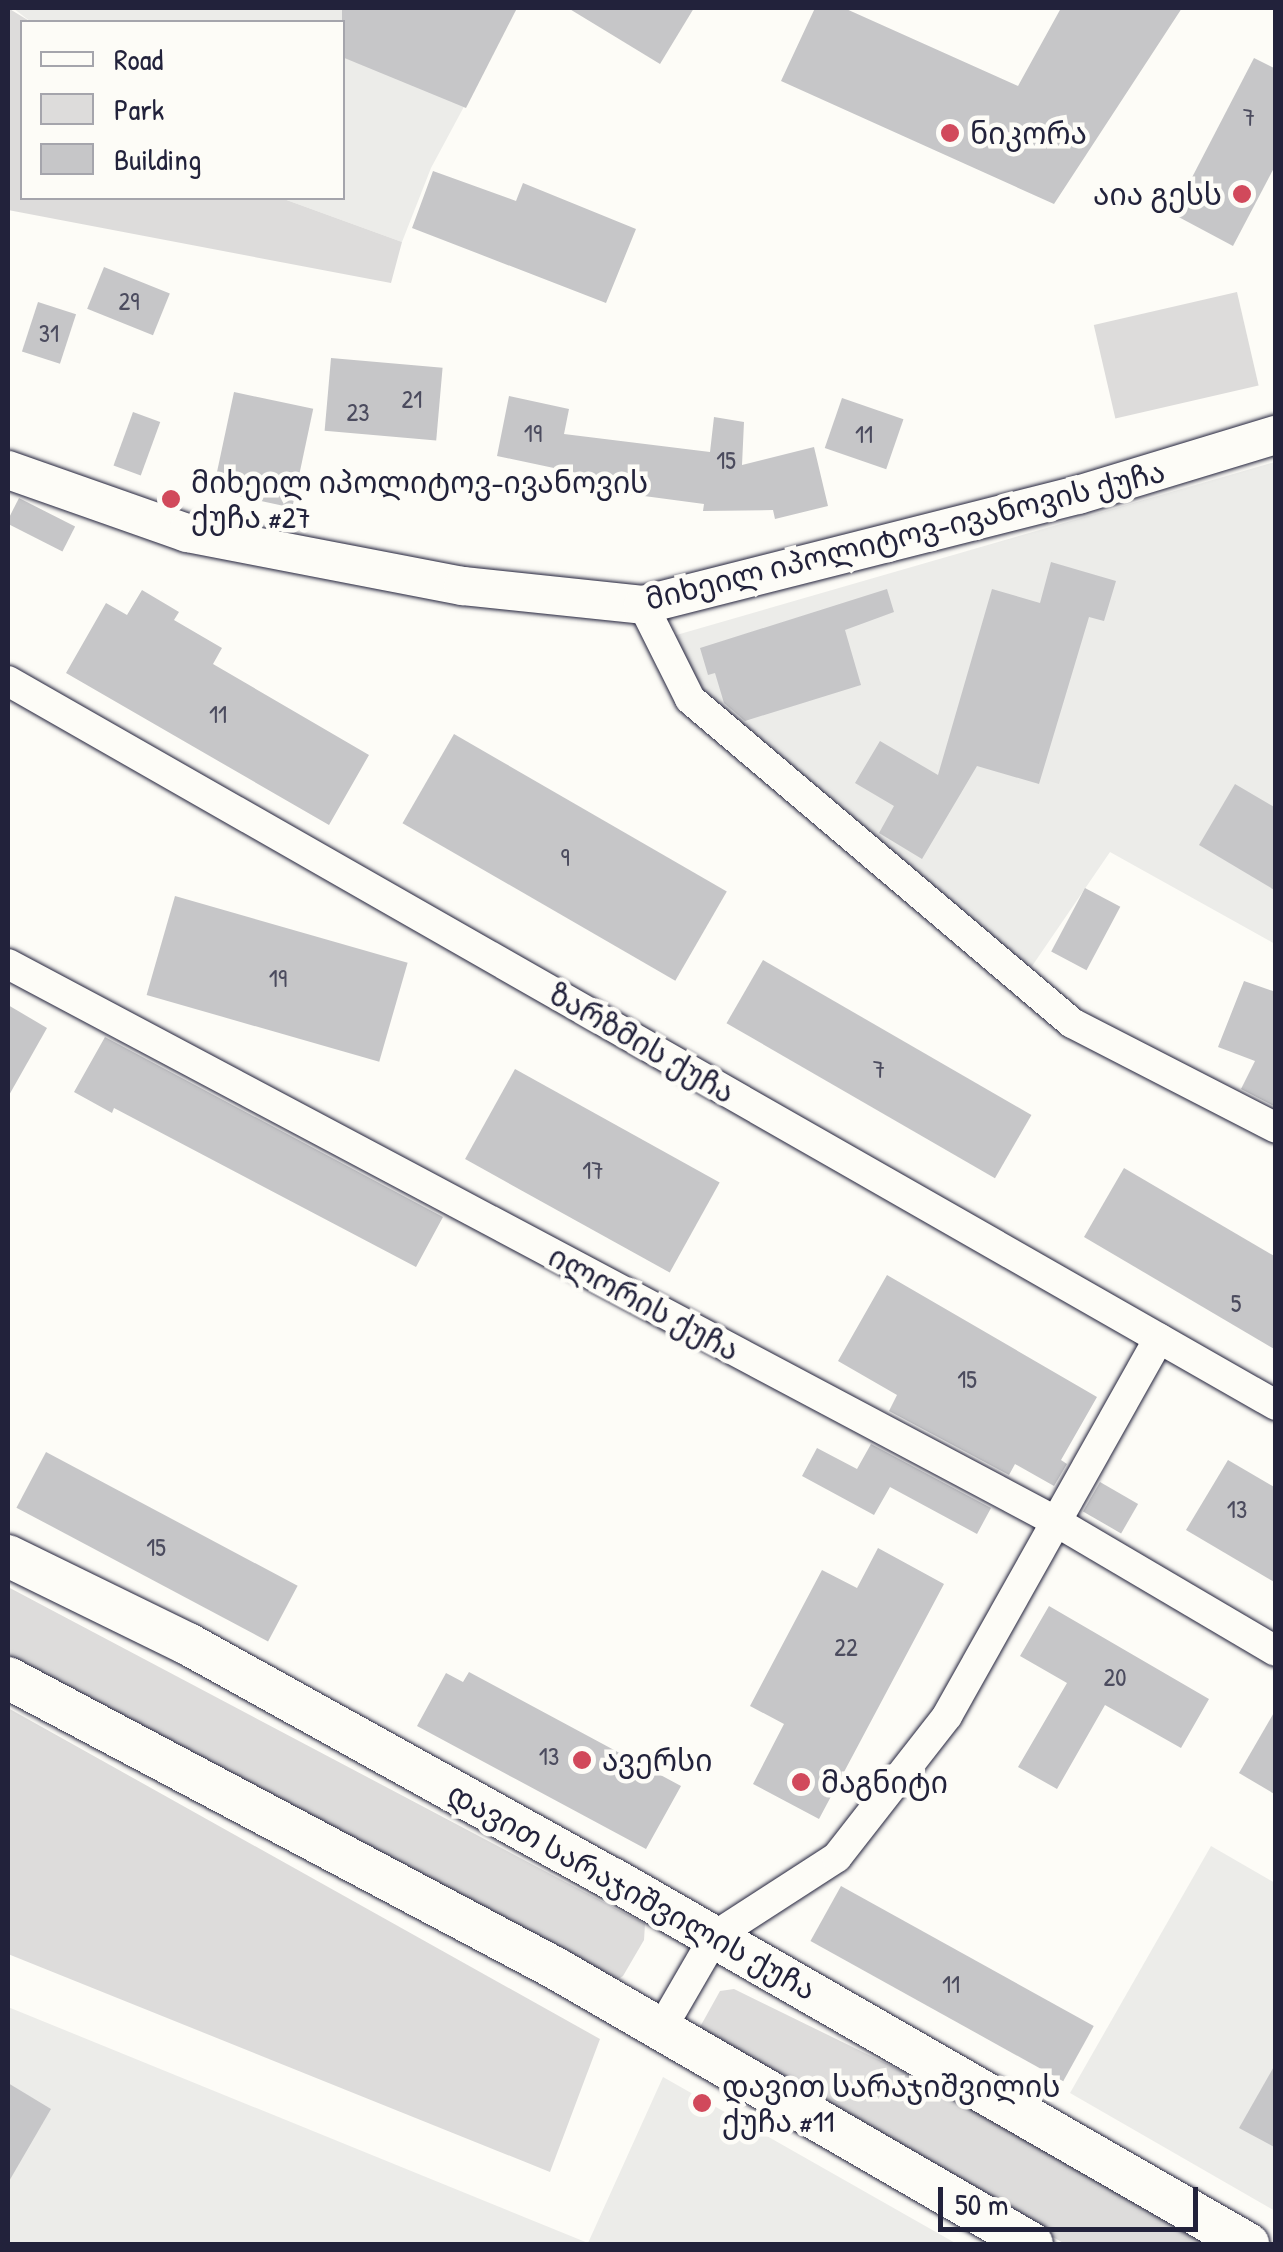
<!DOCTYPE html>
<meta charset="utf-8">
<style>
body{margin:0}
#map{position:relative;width:1283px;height:2252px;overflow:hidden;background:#fdfcf7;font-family:"Patrick Hand","Noto Sans Georgian",sans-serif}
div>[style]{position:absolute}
.built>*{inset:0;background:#ecece9}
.green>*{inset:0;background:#dddcdb;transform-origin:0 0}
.building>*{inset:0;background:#c6c6c8;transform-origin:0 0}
.roads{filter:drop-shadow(0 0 2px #22223b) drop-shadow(0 0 2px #22223b)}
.minor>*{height:30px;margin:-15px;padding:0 15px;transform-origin:15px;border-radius:15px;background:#fdfcf7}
.tertiary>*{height:38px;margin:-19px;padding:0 19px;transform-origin:19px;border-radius:19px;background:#fdfcf7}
.secondary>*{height:42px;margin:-21px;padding:0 21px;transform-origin:21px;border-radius:21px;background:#fdfcf7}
.dots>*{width:28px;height:28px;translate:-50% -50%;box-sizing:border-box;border:5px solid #fdfcf7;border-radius:50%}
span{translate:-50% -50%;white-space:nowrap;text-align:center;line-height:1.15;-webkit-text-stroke:9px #fdfcf7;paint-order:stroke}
.number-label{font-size:25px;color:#4b4b5e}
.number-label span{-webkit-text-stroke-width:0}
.poi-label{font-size:30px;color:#22223b}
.left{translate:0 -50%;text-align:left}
.right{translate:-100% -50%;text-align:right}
.street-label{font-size:30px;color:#22223b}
.frame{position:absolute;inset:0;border:10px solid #22223b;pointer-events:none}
.legend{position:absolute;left:20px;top:20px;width:325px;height:180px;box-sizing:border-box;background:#fdfcf7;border:2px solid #a5a5ac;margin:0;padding:12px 18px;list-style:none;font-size:30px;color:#22223b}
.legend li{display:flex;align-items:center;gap:20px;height:50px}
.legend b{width:50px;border:2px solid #a5a5ac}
.scale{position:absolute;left:938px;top:2187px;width:260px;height:45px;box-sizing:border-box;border:5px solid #22223b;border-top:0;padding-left:12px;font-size:30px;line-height:35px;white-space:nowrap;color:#22223b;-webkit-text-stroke:8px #fdfcf7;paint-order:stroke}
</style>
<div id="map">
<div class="built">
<div style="clip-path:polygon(13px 8px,517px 8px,431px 168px,402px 242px,281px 198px,342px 198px,342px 22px,31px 22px)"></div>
<div style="clip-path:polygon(1275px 462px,1275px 944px,1110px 852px,1028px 972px,719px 718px,673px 636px)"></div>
<div style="clip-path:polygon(1211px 1846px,1275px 1883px,1275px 2211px,1070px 2093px)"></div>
<div style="clip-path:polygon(8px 2007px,588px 2243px,663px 2077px,957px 2244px,8px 2244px)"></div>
</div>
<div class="green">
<div style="clip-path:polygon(8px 8px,31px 22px,22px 22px,22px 198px,281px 198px,402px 242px,391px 283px,8px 210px)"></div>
<div style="left:1237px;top:292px;width:96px;height:147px;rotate:77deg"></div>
<div style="clip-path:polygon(8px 1587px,645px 1924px,644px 1940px,623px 1976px,610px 1984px,8px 1663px)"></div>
<div style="clip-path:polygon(8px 1708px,600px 2039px,550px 2172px,8px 1954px)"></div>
<div style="clip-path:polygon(734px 1989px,918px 2079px,1213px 2244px,1065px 2244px,710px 2042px,700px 2027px,720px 1991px)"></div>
</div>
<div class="building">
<div style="clip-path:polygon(342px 8px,517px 8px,466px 108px,342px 57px)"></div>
<div style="clip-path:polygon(568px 8px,694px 8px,660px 64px)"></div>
<div style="clip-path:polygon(815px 8px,844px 8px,1018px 86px,1061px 8px,1182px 8px,1054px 204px,781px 81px)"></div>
<div style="clip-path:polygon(1254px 58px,1276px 69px,1276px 164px,1233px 246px,1173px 214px)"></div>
<div style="clip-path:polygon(433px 171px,516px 201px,523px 183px,636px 229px,606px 303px,412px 228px)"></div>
<div style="left:104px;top:267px;width:71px;height:45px;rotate:22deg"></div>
<div style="left:38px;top:302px;width:40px;height:52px;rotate:18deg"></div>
<div style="left:331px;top:358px;width:112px;height:73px;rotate:5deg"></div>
<div style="left:234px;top:392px;width:81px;height:101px;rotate:12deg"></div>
<div style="clip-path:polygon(509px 396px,569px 409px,564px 434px,710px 452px,714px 417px,744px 422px,742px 465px,814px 447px,828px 506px,775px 519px,773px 510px,703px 511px,704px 504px,599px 490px,601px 478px,497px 456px)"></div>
<div style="left:842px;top:398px;width:65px;height:53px;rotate:19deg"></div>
<div style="left:133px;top:412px;width:29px;height:57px;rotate:20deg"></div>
<div style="left:19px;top:498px;width:63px;height:28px;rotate:27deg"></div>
<div style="clip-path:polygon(1051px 562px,1116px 581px,1104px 621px,1089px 617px,1039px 784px,977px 766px,922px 859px,879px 833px,894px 806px,855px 783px,880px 741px,938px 775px,992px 589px,1040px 603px)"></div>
<div style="clip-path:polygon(887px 589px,894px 612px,845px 630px,861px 685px,745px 721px,724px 703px,715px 673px,708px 675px,700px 648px)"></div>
<div style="clip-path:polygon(142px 590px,179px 612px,174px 620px,222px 648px,213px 664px,369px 755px,329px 825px,66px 673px,106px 603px,127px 615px)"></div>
<div style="left:454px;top:734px;width:315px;height:103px;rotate:30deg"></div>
<div style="clip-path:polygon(1235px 784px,1276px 808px,1276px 891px,1199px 845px)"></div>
<div style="left:1085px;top:888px;width:40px;height:72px;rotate:28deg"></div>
<div style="left:175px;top:896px;width:242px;height:103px;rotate:16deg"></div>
<div style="left:763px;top:960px;width:310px;height:73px;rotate:30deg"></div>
<div style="clip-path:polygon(1244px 981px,1276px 992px,1276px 1107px,1241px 1089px,1255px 1061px,1218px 1047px)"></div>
<div style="clip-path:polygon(8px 1005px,47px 1028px,8px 1097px)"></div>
<div style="clip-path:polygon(105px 1037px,443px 1217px,416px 1267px,114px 1108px,112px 1113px,74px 1092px)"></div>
<div style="left:515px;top:1069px;width:234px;height:103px;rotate:29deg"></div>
<div style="clip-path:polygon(1124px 1168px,1276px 1257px,1276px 1350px,1084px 1237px)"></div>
<div style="clip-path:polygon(887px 1275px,1097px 1397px,1061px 1460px,1067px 1464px,1054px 1486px,1015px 1464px,1009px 1475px,889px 1411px,897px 1395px,838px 1361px)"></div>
<div style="clip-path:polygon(871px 1444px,991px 1508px,977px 1534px,890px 1487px,874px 1515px,802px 1476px,817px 1448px,857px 1469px)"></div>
<div style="left:46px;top:1452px;width:285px;height:63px;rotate:28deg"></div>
<div style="clip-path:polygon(1228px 1460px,1276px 1488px,1276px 1583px,1186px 1530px)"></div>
<div style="left:1100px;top:1482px;width:44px;height:34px;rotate:30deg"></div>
<div style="clip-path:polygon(878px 1548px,944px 1584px,819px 1819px,753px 1784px,784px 1724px,750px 1706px,822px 1570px,857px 1588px)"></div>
<div style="clip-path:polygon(1049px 1606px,1209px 1699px,1181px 1748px,1105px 1705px,1057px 1789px,1018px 1767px,1067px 1683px,1020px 1656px)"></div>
<div style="clip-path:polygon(469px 1672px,681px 1786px,646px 1849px,417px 1726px,446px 1673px,463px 1682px)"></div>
<div style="clip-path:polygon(1276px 1709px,1276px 1795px,1239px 1773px)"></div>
<div style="left:841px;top:1886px;width:289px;height:63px;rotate:29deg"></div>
<div style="clip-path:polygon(1276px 2063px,1276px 2148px,1239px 2128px)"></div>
<div style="clip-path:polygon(8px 2083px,51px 2109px,8px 2183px)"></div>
</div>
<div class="roads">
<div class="minor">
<div style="left:643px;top:605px;width:105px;rotate:63.4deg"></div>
<div style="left:690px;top:699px;width:501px;rotate:40.3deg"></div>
<div style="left:1072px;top:1023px;width:229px;rotate:27.2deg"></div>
<div style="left:8px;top:681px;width:1460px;rotate:29.73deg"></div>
<div style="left:8px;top:964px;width:1186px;rotate:28.01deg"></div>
<div style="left:1055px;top:1521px;width:256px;rotate:30.5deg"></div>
<div style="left:660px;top:2031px;width:110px;rotate:-59.9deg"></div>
<div style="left:715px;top:1936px;width:145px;rotate:-32.9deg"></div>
<div style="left:837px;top:1857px;width:179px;rotate:-52deg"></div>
<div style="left:947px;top:1716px;width:433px;rotate:-60.7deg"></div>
</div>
<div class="tertiary">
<div style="left:8px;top:470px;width:190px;rotate:19.4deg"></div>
<div style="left:187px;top:533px;width:281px;rotate:10.9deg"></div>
<div style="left:463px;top:586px;width:181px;rotate:6deg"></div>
<div style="left:643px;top:605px;width:449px;rotate:-14.2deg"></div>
<div style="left:1078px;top:495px;width:207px;rotate:-16.9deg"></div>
</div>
<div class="secondary">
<div style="left:8px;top:1556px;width:200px;rotate:26.1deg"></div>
<div style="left:188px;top:1644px;width:483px;rotate:29deg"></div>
<div style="left:611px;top:1878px;width:735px;rotate:29.88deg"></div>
<div style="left:8px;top:1678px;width:619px;rotate:27.93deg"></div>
<div style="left:555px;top:1968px;width:551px;rotate:30.05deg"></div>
</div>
</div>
<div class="dots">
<div style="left:950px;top:133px;background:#d1495b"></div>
<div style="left:1242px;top:194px;background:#d1495b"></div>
<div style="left:171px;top:499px;background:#d1495b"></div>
<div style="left:582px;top:1760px;background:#d1495b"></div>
<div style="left:801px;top:1782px;background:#d1495b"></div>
<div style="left:702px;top:2103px;background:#d1495b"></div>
</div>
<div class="number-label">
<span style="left:1249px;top:117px">7</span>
<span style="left:129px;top:301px">29</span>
<span style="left:49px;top:333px">31</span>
<span style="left:412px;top:399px">21</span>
<span style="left:358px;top:412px">23</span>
<span style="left:533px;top:433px">19</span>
<span style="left:864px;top:434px">11</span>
<span style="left:726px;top:460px">15</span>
<span style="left:218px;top:714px">11</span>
<span style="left:565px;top:857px">9</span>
<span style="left:278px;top:978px">19</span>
<span style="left:879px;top:1069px">7</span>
<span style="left:593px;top:1170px">17</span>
<span style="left:1236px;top:1303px">5</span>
<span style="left:967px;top:1379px">15</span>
<span style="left:1237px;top:1509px">13</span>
<span style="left:156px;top:1547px">15</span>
<span style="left:846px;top:1647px">22</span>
<span style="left:1115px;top:1677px">20</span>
<span style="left:549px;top:1756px">13</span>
<span style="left:951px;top:1984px">11</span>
</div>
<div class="poi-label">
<span class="left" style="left:970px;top:133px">ნიკორა</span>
<span class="right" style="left:1222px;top:194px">აია გესს</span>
<span class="left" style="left:191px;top:499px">მიხეილ იპოლიტოვ-ივანოვის<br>ქუჩა #27</span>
<span class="left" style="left:602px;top:1760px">ავერსი</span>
<span class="left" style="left:821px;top:1782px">მაგნიტი</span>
<span class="left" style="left:722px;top:2103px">დავით სარაჯიშვილის<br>ქუჩა #11</span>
</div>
<div class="street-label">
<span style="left:905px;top:535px;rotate:-14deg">მიხეილ იპოლიტოვ-ივანოვის ქუჩა</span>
<span style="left:642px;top:1043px;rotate:30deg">ზარზმის ქუჩა</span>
<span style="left:644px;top:1303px;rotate:28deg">ილორის ქუჩა</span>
<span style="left:632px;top:1891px;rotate:29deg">დავით სარაჯიშვილის ქუჩა</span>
</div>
<div class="frame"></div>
<ul class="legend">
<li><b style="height:12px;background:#fdfcf7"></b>Road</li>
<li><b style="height:28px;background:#dddcdb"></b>Park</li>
<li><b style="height:28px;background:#c6c6c8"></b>Building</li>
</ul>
<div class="scale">50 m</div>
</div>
